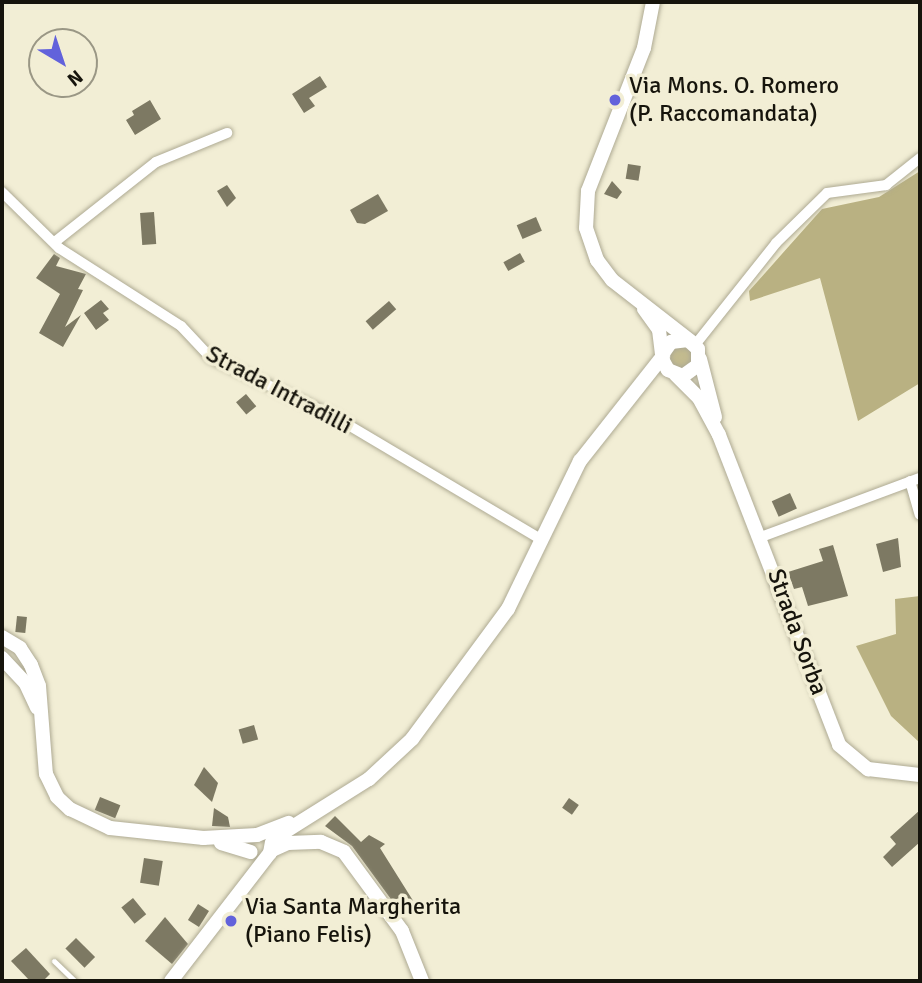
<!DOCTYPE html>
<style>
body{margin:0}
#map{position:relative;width:922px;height:983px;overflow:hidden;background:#f2eed5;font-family:Signika,sans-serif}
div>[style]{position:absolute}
.green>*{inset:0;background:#c3bb8f}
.round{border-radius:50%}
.forest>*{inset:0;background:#b9b182}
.building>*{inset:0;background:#7d7963;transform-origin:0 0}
.roads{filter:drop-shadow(0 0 2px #aeaa93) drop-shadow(0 0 2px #aeaa93)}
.service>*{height:5px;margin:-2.5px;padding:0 2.5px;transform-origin:2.5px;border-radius:2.5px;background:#fff}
.minor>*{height:10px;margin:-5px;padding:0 5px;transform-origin:5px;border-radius:5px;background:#fff}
.tertiary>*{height:14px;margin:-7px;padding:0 7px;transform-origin:7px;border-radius:7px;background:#fff}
.dots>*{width:19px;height:19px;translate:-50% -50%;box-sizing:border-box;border:4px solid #f2eed5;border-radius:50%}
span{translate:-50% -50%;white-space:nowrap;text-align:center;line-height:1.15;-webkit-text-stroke:7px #f2eed5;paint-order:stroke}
.poi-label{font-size:24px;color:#16140c}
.left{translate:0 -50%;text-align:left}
.street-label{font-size:24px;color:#16140c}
.frame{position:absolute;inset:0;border:4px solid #16140c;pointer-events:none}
.north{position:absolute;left:28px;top:28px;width:70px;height:70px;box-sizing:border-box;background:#f2eed5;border:2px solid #9a9785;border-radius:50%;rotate:141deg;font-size:19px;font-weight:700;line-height:28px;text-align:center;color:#16140c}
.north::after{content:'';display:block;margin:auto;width:24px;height:32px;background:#6262db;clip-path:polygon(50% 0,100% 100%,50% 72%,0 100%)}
</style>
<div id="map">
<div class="green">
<div class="round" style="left:670px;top:346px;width:22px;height:22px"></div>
</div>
<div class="forest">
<div style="clip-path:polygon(920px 171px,920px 383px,858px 421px,820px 278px,750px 301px,749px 291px,822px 209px,879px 197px)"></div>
<div style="clip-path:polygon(920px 596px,920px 743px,891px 716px,856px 646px,896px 634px,895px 599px)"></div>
</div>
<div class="building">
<div style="clip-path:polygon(84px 42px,97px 56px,84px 68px)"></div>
<div style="clip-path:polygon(320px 76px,327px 87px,309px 98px,315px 106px,304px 113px,292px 94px)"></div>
<div style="clip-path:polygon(150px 100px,161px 119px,135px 135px,126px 120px,134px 115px,132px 111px)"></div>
<div style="left:628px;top:164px;width:13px;height:15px;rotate:9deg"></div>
<div style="clip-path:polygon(612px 181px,622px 192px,617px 199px,604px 194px)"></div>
<div style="clip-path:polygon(227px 185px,236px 198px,227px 207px,217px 191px)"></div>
<div style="clip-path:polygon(378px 194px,388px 211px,365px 224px,357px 223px,350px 210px)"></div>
<div style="left:154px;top:212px;width:32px;height:14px;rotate:86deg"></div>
<div style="left:536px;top:217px;width:15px;height:21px;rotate:67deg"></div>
<div style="left:520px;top:253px;width:10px;height:19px;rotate:61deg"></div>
<div style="clip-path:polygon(54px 254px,60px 258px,56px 266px,86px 274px,78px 289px,83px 290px,65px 327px,81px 315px,63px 347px,39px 333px,60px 294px,36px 278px)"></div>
<div style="clip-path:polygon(101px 300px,109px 309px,103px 313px,109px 320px,96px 330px,84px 313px)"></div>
<div style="left:389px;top:301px;width:11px;height:31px;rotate:49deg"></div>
<div style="left:246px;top:394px;width:16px;height:13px;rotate:50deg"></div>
<div style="left:790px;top:493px;width:17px;height:20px;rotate:66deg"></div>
<div style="clip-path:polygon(898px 538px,901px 567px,883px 572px,876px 544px)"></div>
<div style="clip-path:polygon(833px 545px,848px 596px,808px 606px,802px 587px,794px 589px,788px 572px,823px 561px,819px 549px)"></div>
<div style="left:17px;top:616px;width:10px;height:16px;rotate:6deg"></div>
<div style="left:254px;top:725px;width:15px;height:16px;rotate:74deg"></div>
<div style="clip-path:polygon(204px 767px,218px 783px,212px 802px,194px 785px)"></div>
<div style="left:100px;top:797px;width:22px;height:14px;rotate:22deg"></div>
<div style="left:569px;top:798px;width:12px;height:12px;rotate:35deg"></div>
<div style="clip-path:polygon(214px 808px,228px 817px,230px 827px,212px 826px)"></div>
<div style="clip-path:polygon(920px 810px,920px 842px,892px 867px,883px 857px,896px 844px,890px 837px)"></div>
<div style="clip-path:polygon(335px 816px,361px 842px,369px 835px,385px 844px,380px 848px,417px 907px,404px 917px,352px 846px,325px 826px)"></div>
<div style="left:144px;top:858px;width:19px;height:25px;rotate:9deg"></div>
<div style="left:133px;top:898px;width:21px;height:15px;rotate:51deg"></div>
<div style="left:198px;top:904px;width:13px;height:19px;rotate:32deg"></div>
<div style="clip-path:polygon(165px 917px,188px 944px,172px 964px,145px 941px)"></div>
<div style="left:76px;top:938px;width:27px;height:15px;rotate:45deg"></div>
<div style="clip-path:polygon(26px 948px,50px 974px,43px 981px,30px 981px,11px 961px)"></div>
</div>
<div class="roads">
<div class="service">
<div style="left:54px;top:961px;width:29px;rotate:44deg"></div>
</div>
<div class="minor">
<div style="left:2px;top:192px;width:80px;rotate:44.5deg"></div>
<div style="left:59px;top:248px;width:145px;rotate:32.6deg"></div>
<div style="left:181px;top:326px;width:44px;rotate:46.8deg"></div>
<div style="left:211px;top:358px;width:137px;rotate:25.4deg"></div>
<div style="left:335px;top:417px;width:241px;rotate:30.7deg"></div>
<div style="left:56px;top:241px;width:127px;rotate:-38.3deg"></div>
<div style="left:156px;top:162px;width:77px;rotate:-22.2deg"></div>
<div style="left:695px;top:345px;width:130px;rotate:-51.5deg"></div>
<div style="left:776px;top:243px;width:71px;rotate:-44.4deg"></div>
<div style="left:827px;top:193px;width:60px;rotate:-7.7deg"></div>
<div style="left:886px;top:185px;width:43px;rotate:-38.5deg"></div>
<div style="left:910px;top:481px;width:35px;rotate:74deg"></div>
<div style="left:761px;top:537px;width:170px;rotate:-20.4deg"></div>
</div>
<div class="tertiary">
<div style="left:653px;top:2px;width:47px;rotate:101.1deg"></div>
<div style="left:644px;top:48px;width:154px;rotate:111.4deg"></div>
<div style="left:588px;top:191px;width:37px;rotate:93deg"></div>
<div style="left:586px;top:228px;width:34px;rotate:71deg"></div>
<div style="left:597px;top:260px;width:25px;rotate:53deg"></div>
<div style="left:612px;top:280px;width:103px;rotate:37.9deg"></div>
<div style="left:644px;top:309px;width:26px;rotate:54deg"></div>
<div style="left:659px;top:330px;width:31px;rotate:83deg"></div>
<div style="left:663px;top:361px;width:10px;rotate:61deg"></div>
<div style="left:668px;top:370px;width:16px;rotate:22deg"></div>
<div style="left:683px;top:376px;width:19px;rotate:-36deg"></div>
<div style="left:698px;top:365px;width:16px;rotate:-90deg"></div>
<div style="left:698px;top:349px;width:13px;rotate:-138deg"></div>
<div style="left:688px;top:340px;width:17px;rotate:173deg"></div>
<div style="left:671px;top:342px;width:12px;rotate:125deg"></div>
<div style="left:700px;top:359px;width:60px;rotate:75.5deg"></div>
<div style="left:676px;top:375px;width:33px;rotate:45deg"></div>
<div style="left:699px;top:398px;width:42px;rotate:61.6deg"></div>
<div style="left:719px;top:435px;width:332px;rotate:68.8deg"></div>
<div style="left:839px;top:745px;width:38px;rotate:40deg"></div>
<div style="left:868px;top:769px;width:52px;rotate:6.6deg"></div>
<div style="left:2px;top:637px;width:21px;rotate:31deg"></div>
<div style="left:20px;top:648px;width:20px;rotate:57deg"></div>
<div style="left:31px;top:665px;width:22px;rotate:69deg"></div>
<div style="left:39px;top:686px;width:88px;rotate:85.5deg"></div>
<div style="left:46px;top:774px;width:25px;rotate:64deg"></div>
<div style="left:57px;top:797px;width:18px;rotate:43deg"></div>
<div style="left:70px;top:809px;width:44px;rotate:25.4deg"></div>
<div style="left:110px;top:828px;width:94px;rotate:6.1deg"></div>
<div style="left:203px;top:838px;width:54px;rotate:-3.2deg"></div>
<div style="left:257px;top:835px;width:34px;rotate:-21deg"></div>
<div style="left:2px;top:658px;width:35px;rotate:47deg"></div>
<div style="left:26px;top:684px;width:26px;rotate:65deg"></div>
<div style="left:221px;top:843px;width:31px;rotate:17deg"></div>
<div style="left:273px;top:847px;width:21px;rotate:-51deg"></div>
<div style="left:286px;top:831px;width:98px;rotate:-32.1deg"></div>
<div style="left:369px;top:779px;width:59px;rotate:-42.9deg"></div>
<div style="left:412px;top:739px;width:162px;rotate:-53.6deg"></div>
<div style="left:508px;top:609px;width:165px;rotate:-64.1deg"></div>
<div style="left:580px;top:461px;width:134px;rotate:-51.7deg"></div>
<div style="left:272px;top:850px;width:17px;rotate:-24deg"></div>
<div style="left:288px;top:843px;width:33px;rotate:-2deg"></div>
<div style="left:321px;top:842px;width:25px;rotate:23deg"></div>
<div style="left:344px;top:852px;width:98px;rotate:53.7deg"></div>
<div style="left:402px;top:931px;width:54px;rotate:68.2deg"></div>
<div style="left:171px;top:981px;width:162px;rotate:-52.3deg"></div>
<div style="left:270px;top:853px;width:11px;rotate:-80deg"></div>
</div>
</div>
<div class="dots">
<div style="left:615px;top:100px;background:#6262db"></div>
<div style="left:231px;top:921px;background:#6262db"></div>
</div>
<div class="poi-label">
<span class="left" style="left:629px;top:100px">Via Mons. O. Romero<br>(P. Raccomandata)</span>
<span class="left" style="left:245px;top:921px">Via Santa Margherita<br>(Piano Felis)</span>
</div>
<div class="street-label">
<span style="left:279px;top:390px;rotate:28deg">Strada Intradilli</span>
<span style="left:797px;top:632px;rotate:70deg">Strada Sorba</span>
</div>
<div class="frame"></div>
<div class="north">N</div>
</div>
